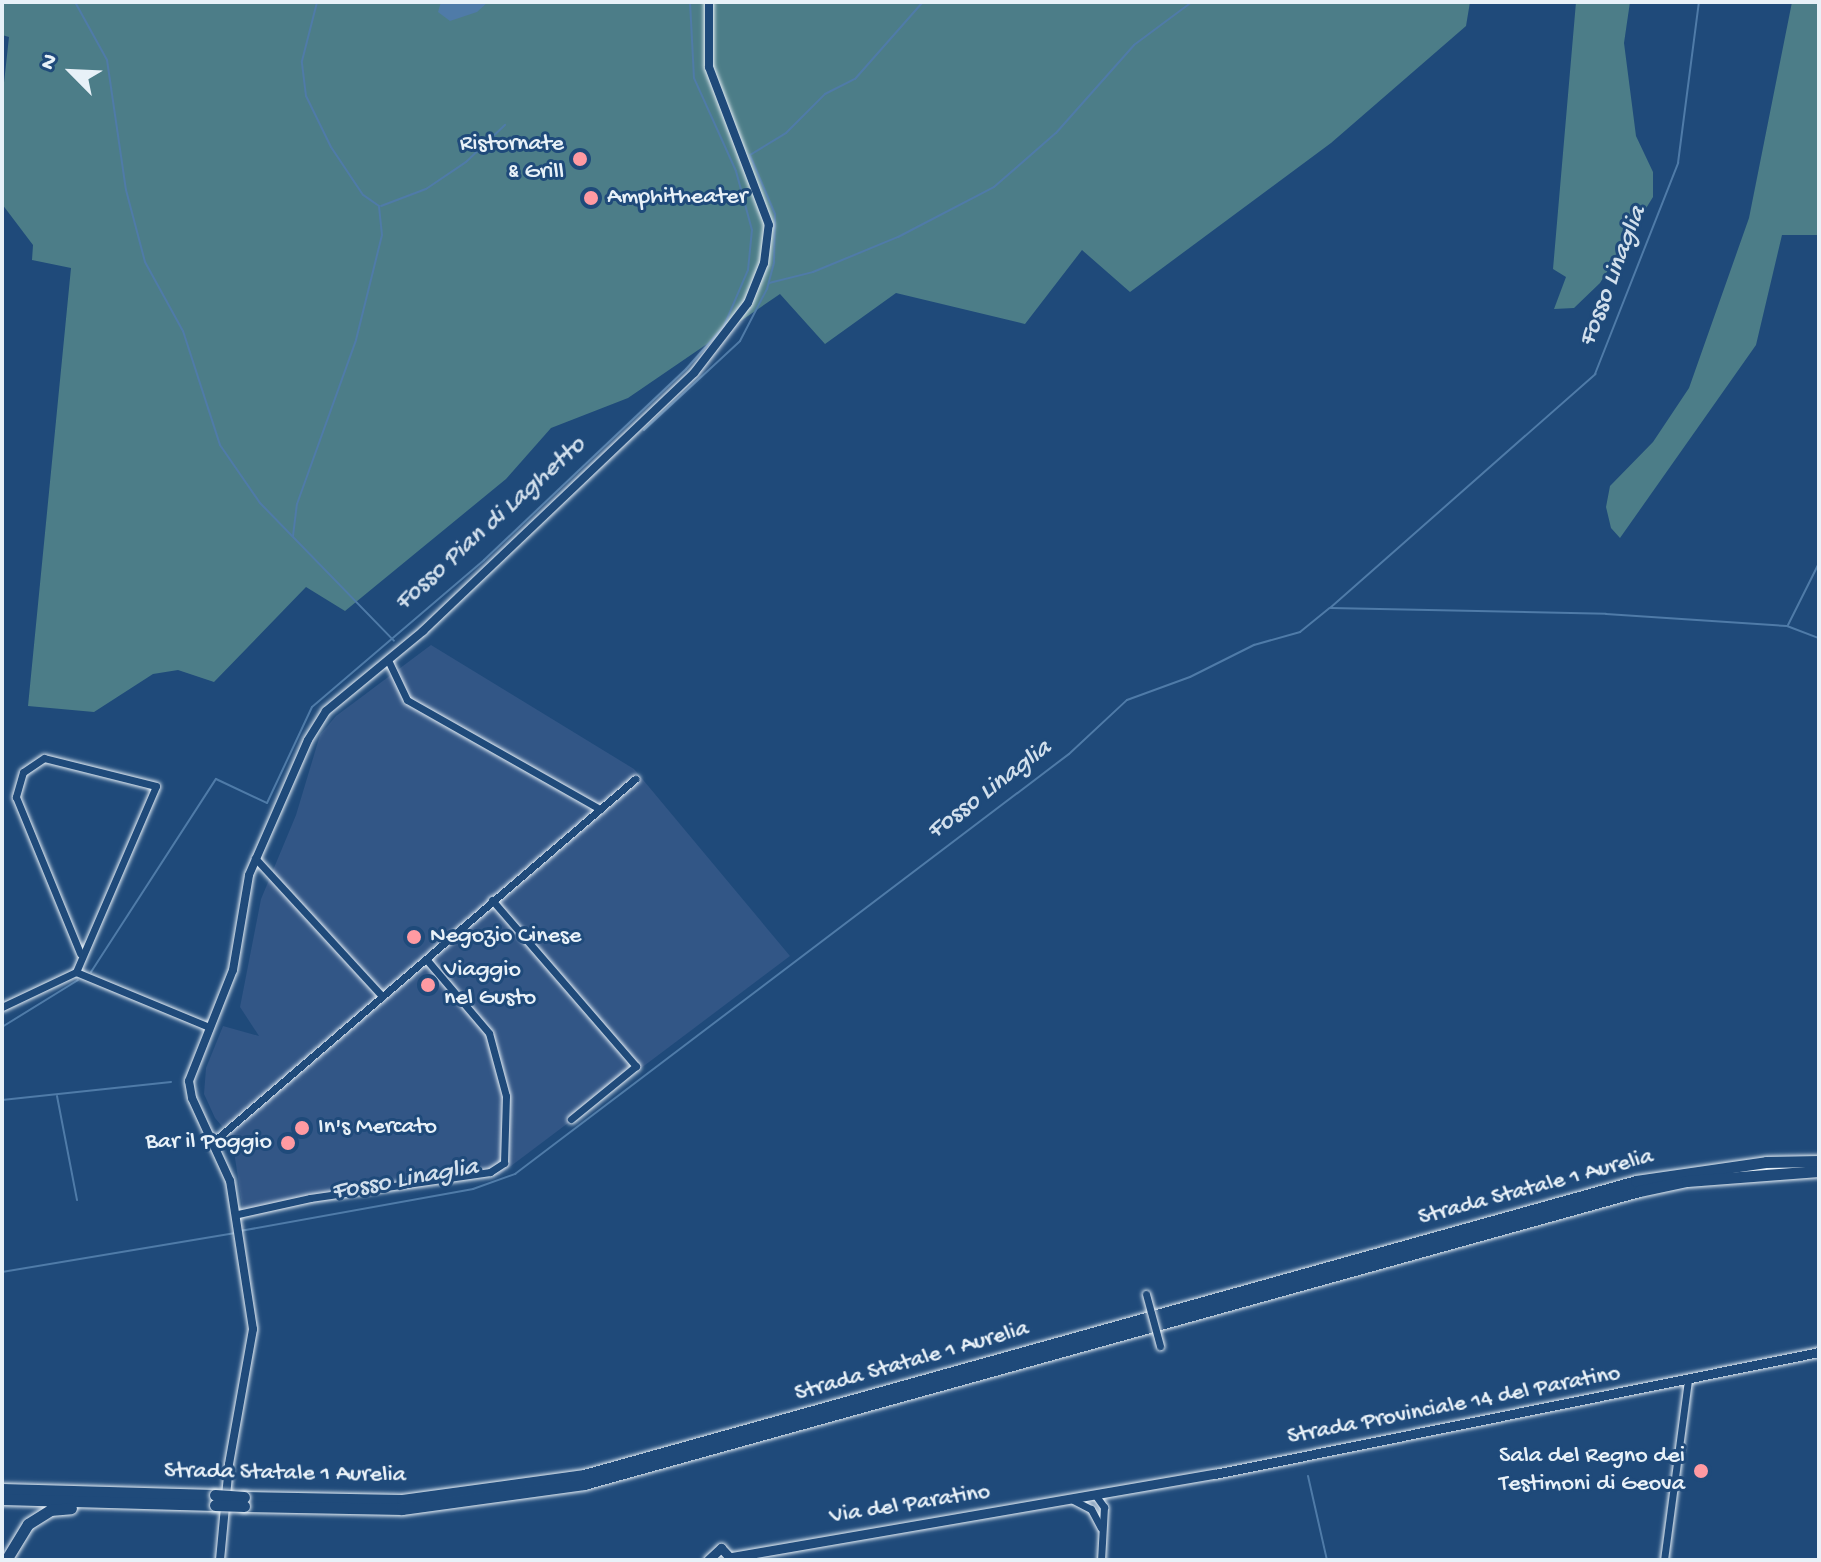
<!DOCTYPE html>
<style>
body{margin:0}
#map{position:relative;width:1821px;height:1562px;overflow:hidden;background:#1f4a7a;font-family:"Gochi Hand",sans-serif}
div>[style]{position:absolute}
.built>*{inset:0;background:#325686}
.green>*{inset:0;background:#4c7d88}
.water>*{inset:0;background:#4f7ba8}
.stream>*{height:2px;margin:-1px;padding:0 1px;transform-origin:1px;border-radius:1px;background:#4f7ba8}
.roads{filter:drop-shadow(0 0 2px #e8f1f8) drop-shadow(0 0 2px #e8f1f8)}
.minor>*{height:7px;margin:-3.5px;padding:0 3.5px;transform-origin:3.5px;border-radius:3.5px;background:#1f4a7a}
.tertiary>*{height:8px;margin:-4px;padding:0 4px;transform-origin:4px;border-radius:4px;background:#1f4a7a}
.secondary>*{height:9px;margin:-4.5px;padding:0 4.5px;transform-origin:4.5px;border-radius:4.5px;background:#1f4a7a}
.trunk>*{height:11px;margin:-5.5px;padding:0 5.5px;transform-origin:5.5px;border-radius:5.5px;background:#1f4a7a}
.bridges{filter:drop-shadow(0 0 2px #e8f1f8) drop-shadow(0 0 2px #e8f1f8)}
.minor-bridge>*{height:7px;margin:-3.5px;padding:0 3.5px;transform-origin:3.5px;border-radius:3.5px;background:#1f4a7a}
.trunk-bridge>*{height:11px;margin:-5.5px;padding:0 5.5px;transform-origin:5.5px;border-radius:5.5px;background:#1f4a7a}
.dots>*{width:22px;height:22px;translate:-50% -50%;box-sizing:border-box;border:4px solid #1f4a7a;border-radius:50%}
span{translate:-50% -50%;white-space:nowrap;text-align:center;line-height:1.15;-webkit-text-stroke:6px #1f4a7a;paint-order:stroke}
.poi-label{font-size:24px;color:#e8f1f8}
.right{translate:-100% -50%;text-align:right}
.left{translate:0 -50%;text-align:left}
.street-label{font-size:24px;color:#e8f1f8}
.water-label{font-size:26px;color:#d1dfec;font-style:italic}
.frame{position:absolute;inset:0;border:4px solid #e8f1f8;pointer-events:none}
.north{position:absolute;left:32px;top:32px;width:80px;height:80px;-webkit-text-stroke:6px #1f4a7a;paint-order:stroke;rotate:294deg;font-size:22px;font-weight:700;line-height:32px;text-align:center;color:#e8f1f8}
.north::after{content:'';display:block;margin:auto;width:28px;height:36px;background:#e8f1f8;clip-path:polygon(50% 0,100% 100%,50% 72%,0 100%)}
</style>
<div id="map">
<div class="built">
<div style="clip-path:polygon(431px 645px,634px 769px,790px 956px,499px 1175px,305px 1204px,244px 1218px,232px 1138px,215px 1118px,204px 1094px,206px 1068px,223px 1026px,259px 1036px,240px 1007px,261px 899px,296px 815px,320px 735px,336px 716px)"></div>
</div>
<div class="green">
<div style="clip-path:polygon(2px 2px,1470px 2px,1466px 26px,1331px 143px,1130px 292px,1082px 250px,1025px 324px,896px 293px,825px 344px,780px 294px,628px 398px,551px 428px,506px 479px,345px 611px,306px 587px,214px 682px,178px 670px,153px 674px,94px 712px,28px 706px,71px 268px,32px 260px,33px 245px,2px 204px,2px 101px,9px 37px,2px 35px)"></div>
<div style="clip-path:polygon(1576px 2px,1630px 2px,1624px 43px,1636px 136px,1653px 172px,1653px 197px,1600px 283px,1574px 308px,1554px 309px,1566px 277px,1553px 269px)"></div>
<div style="clip-path:polygon(1792px 2px,1819px 2px,1819px 235px,1782px 235px,1756px 345px,1620px 538px,1611px 528px,1606px 507px,1610px 486px,1653px 442px,1689px 388px,1749px 218px)"></div>
</div>
<div class="water">
<div style="clip-path:polygon(441px 2px,488px 2px,477px 12px,450px 21px,438px 12px)"></div>
</div>
<div class="stream">
<div style="left:75px;top:2px;width:66px;rotate:61.1deg"></div>
<div style="left:107px;top:60px;width:131px;rotate:81.7deg"></div>
<div style="left:126px;top:190px;width:74px;rotate:75.2deg"></div>
<div style="left:145px;top:262px;width:79px;rotate:61.2deg"></div>
<div style="left:183px;top:331px;width:120px;rotate:72deg"></div>
<div style="left:220px;top:445px;width:70px;rotate:55.4deg"></div>
<div style="left:260px;top:503px;width:192px;rotate:45.8deg"></div>
<div style="left:381px;top:206px;width:48px;rotate:-20.7deg"></div>
<div style="left:426px;top:189px;width:48px;rotate:-34deg"></div>
<div style="left:466px;top:162px;width:54px;rotate:-43.5deg"></div>
<div style="left:769px;top:283px;width:45px;rotate:-14deg"></div>
<div style="left:813px;top:272px;width:92px;rotate:-22.4deg"></div>
<div style="left:898px;top:237px;width:108px;rotate:-27.5deg"></div>
<div style="left:994px;top:187px;width:82px;rotate:-41.1deg"></div>
<div style="left:1056px;top:133px;width:118px;rotate:-48.4deg"></div>
<div style="left:1134px;top:45px;width:72px;rotate:-36.6deg"></div>
<div style="left:644px;top:430px;width:131px;rotate:-42.8deg"></div>
<div style="left:740px;top:341px;width:59px;rotate:-62.6deg"></div>
<div style="left:767px;top:289px;width:28px;rotate:-75deg"></div>
<div style="left:774px;top:262px;width:48px;rotate:-88.8deg"></div>
<div style="left:775px;top:214px;width:64px;rotate:-113deg"></div>
<div style="left:750px;top:155px;width:42px;rotate:-31.4deg"></div>
<div style="left:786px;top:133px;width:55px;rotate:-45deg"></div>
<div style="left:825px;top:94px;width:34px;rotate:-27deg"></div>
<div style="left:855px;top:79px;width:103px;rotate:-48.6deg"></div>
<div style="left:293px;top:536px;width:32px;rotate:-83deg"></div>
<div style="left:297px;top:504px;width:174px;rotate:-70.2deg"></div>
<div style="left:356px;top:340px;width:108px;rotate:-76.1deg"></div>
<div style="left:382px;top:235px;width:29px;rotate:-96deg"></div>
<div style="left:379px;top:206px;width:19px;rotate:-145deg"></div>
<div style="left:363px;top:195px;width:58px;rotate:-123.7deg"></div>
<div style="left:331px;top:147px;width:57px;rotate:-116.1deg"></div>
<div style="left:306px;top:96px;width:35px;rotate:-97deg"></div>
<div style="left:302px;top:61px;width:61px;rotate:-75.7deg"></div>
<div style="left:1331px;top:608px;width:275px;rotate:1.2deg"></div>
<div style="left:1606px;top:614px;width:181px;rotate:3.8deg"></div>
<div style="left:1787px;top:626px;width:34px;rotate:21deg"></div>
<div style="left:1788px;top:625px;width:69px;rotate:-63.4deg"></div>
<div style="left:91px;top:972px;width:230px;rotate:-57.1deg"></div>
<div style="left:216px;top:779px;width:56px;rotate:25.2deg"></div>
<div style="left:267px;top:803px;width:106px;rotate:-64.9deg"></div>
<div style="left:312px;top:707px;width:226px;rotate:-40.5deg"></div>
<div style="left:484px;top:560px;width:278px;rotate:-43.4deg"></div>
<div style="left:686px;top:369px;width:57px;rotate:-48.5deg"></div>
<div style="left:724px;top:326px;width:61px;rotate:-66.8deg"></div>
<div style="left:748px;top:270px;width:40px;rotate:-84.3deg"></div>
<div style="left:752px;top:230px;width:61px;rotate:-105.2deg"></div>
<div style="left:736px;top:171px;width:102px;rotate:-114.3deg"></div>
<div style="left:694px;top:78px;width:76px;rotate:-93deg"></div>
<div style="left:2px;top:1027px;width:89px;rotate:-31.7deg"></div>
<div style="left:57px;top:1096px;width:106px;rotate:79.1deg"></div>
<div style="left:2px;top:1100px;width:170px;rotate:-6.1deg"></div>
<div style="left:240px;top:1231px;width:237px;rotate:-10.2deg"></div>
<div style="left:473px;top:1189px;width:45px;rotate:-19.7deg"></div>
<div style="left:515px;top:1174px;width:695px;rotate:-37.17deg"></div>
<div style="left:1069px;top:754px;width:79px;rotate:-43deg"></div>
<div style="left:1127px;top:700px;width:67px;rotate:-20.1deg"></div>
<div style="left:1190px;top:677px;width:72px;rotate:-26.6deg"></div>
<div style="left:1254px;top:645px;width:48px;rotate:-15.8deg"></div>
<div style="left:1300px;top:632px;width:38px;rotate:-39deg"></div>
<div style="left:1330px;top:608px;width:354px;rotate:-41.4deg"></div>
<div style="left:1595px;top:374px;width:227px;rotate:-68.5deg"></div>
<div style="left:1678px;top:163px;width:162px;rotate:-82.6deg"></div>
<div style="left:2px;top:1272px;width:235px;rotate:-9.5deg"></div>
<div style="left:1308px;top:1476px;width:86px;rotate:77.3deg"></div>
</div>
<div class="roads">
<div class="minor">
<div style="left:388px;top:660px;width:44px;rotate:64.6deg"></div>
<div style="left:407px;top:700px;width:222px;rotate:29.5deg"></div>
<div style="left:255px;top:858px;width:188px;rotate:47.4deg"></div>
<div style="left:492px;top:900px;width:220px;rotate:49.1deg"></div>
<div style="left:636px;top:1066px;width:84px;rotate:140.8deg"></div>
<div style="left:76px;top:972px;width:202px;rotate:-66.7deg"></div>
<div style="left:156px;top:786px;width:115px;rotate:-166deg"></div>
<div style="left:44px;top:758px;width:25px;rotate:146deg"></div>
<div style="left:23px;top:772px;width:26px;rotate:106deg"></div>
<div style="left:16px;top:797px;width:169px;rotate:67.7deg"></div>
<div style="left:2px;top:1007px;width:82px;rotate:-25.3deg"></div>
<div style="left:76px;top:972px;width:144px;rotate:22.5deg"></div>
<div style="left:213px;top:1142px;width:557px;rotate:-40.7deg"></div>
<div style="left:238px;top:1214px;width:74px;rotate:-12.5deg"></div>
<div style="left:310px;top:1198px;width:182px;rotate:-8.2deg"></div>
<div style="left:490px;top:1172px;width:17px;rotate:-33deg"></div>
<div style="left:504px;top:1163px;width:67px;rotate:-88.3deg"></div>
<div style="left:506px;top:1096px;width:65px;rotate:-105.1deg"></div>
<div style="left:489px;top:1033px;width:97px;rotate:-130.4deg"></div>
<div style="left:1096px;top:1496px;width:14px;rotate:54deg"></div>
<div style="left:1104px;top:1507px;width:53px;rotate:93.2deg"></div>
<div style="left:1073px;top:1500px;width:20px;rotate:27deg"></div>
<div style="left:1091px;top:1509px;width:21px;rotate:62deg"></div>
<div style="left:1664px;top:1560px;width:183px;rotate:-82.4deg"></div>
</div>
<div class="tertiary">
<div style="left:220px;top:1560px;width:96px;rotate:-84.6deg"></div>
<div style="left:229px;top:1464px;width:137px;rotate:-79.9deg"></div>
<div style="left:253px;top:1329px;width:150px;rotate:-98.8deg"></div>
<div style="left:230px;top:1181px;width:91px;rotate:-114.6deg"></div>
<div style="left:192px;top:1098px;width:17px;rotate:-100deg"></div>
<div style="left:189px;top:1081px;width:119px;rotate:-68.4deg"></div>
<div style="left:233px;top:970px;width:96px;rotate:-80.4deg"></div>
<div style="left:249px;top:875px;width:147px;rotate:-66.4deg"></div>
<div style="left:308px;top:740px;width:34px;rotate:-58deg"></div>
<div style="left:326px;top:711px;width:126px;rotate:-39.5deg"></div>
<div style="left:423px;top:631px;width:374px;rotate:-43.6deg"></div>
<div style="left:694px;top:373px;width:88px;rotate:-52.4deg"></div>
<div style="left:748px;top:303px;width:43px;rotate:-68.2deg"></div>
<div style="left:764px;top:263px;width:38px;rotate:-83deg"></div>
<div style="left:769px;top:225px;width:169px;rotate:-110.8deg"></div>
<div style="left:709px;top:67px;width:65px;rotate:-90deg"></div>
</div>
<div class="secondary">
<div style="left:732px;top:1557px;width:490px;rotate:-9.8deg"></div>
<div style="left:1215px;top:1474px;width:616px;rotate:-11.42deg"></div>
<div style="left:708px;top:1560px;width:18px;rotate:-43deg"></div>
<div style="left:721px;top:1548px;width:16px;rotate:47deg"></div>
</div>
<div class="trunk">
<div style="left:2px;top:1489px;width:213px;rotate:1.6deg"></div>
<div style="left:244px;top:1497px;width:158px;rotate:1.1deg"></div>
<div style="left:402px;top:1500px;width:184px;rotate:-7.8deg"></div>
<div style="left:584px;top:1475px;width:1092px;rotate:-15.61deg"></div>
<div style="left:1636px;top:1181px;width:131px;rotate:-8.3deg"></div>
<div style="left:1766px;top:1162px;width:53px;rotate:-1.1deg"></div>
<div style="left:2px;top:1499px;width:213px;rotate:1.6deg"></div>
<div style="left:244px;top:1506px;width:158px;rotate:1.1deg"></div>
<div style="left:402px;top:1509px;width:184px;rotate:-7.8deg"></div>
<div style="left:584px;top:1484px;width:1095px;rotate:-15.52deg"></div>
<div style="left:1639px;top:1191px;width:49px;rotate:-11.8deg"></div>
<div style="left:1687px;top:1181px;width:132px;rotate:-4.3deg"></div>
<div style="left:6px;top:1560px;width:42px;rotate:-58.6deg"></div>
<div style="left:28px;top:1524px;width:26px;rotate:-32deg"></div>
<div style="left:50px;top:1510px;width:21px;rotate:-5deg"></div>
</div>
</div>
<div class="bridges">
<div class="minor-bridge">
<div style="left:1146px;top:1294px;width:54px;rotate:74.9deg"></div>
</div>
<div class="trunk-bridge">
<div style="left:215px;top:1495px;width:29px;rotate:4deg"></div>
<div style="left:215px;top:1505px;width:29px;rotate:2deg"></div>
</div>
</div>
<div class="dots">
<div style="left:580px;top:159px;background:#ff9aa2"></div>
<div style="left:591px;top:198px;background:#ff9aa2"></div>
<div style="left:414px;top:937px;background:#ff9aa2"></div>
<div style="left:428px;top:985px;background:#ff9aa2"></div>
<div style="left:302px;top:1128px;background:#ff9aa2"></div>
<div style="left:288px;top:1143px;background:#ff9aa2"></div>
<div style="left:1701px;top:1471px;background:#ff9aa2"></div>
</div>
<div class="poi-label">
<span class="right" style="left:564px;top:159px">Ristornate<br>&amp; Grill</span>
<span class="left" style="left:607px;top:198px">Amphitheater</span>
<span class="left" style="left:430px;top:937px">Negozio Cinese</span>
<span class="left" style="left:444px;top:985px">Viaggio<br>nel Gusto</span>
<span class="left" style="left:318px;top:1128px">In's Mercato</span>
<span class="right" style="left:272px;top:1143px">Bar il Poggio</span>
<span class="right" style="left:1685px;top:1471px">Sala del Regno dei<br>Testimoni di Geova</span>
</div>
<div class="street-label">
<span style="left:1536px;top:1188px;rotate:-15deg">Strada Statale 1 Aurelia</span>
<span style="left:912px;top:1362px;rotate:-16deg">Strada Statale 1 Aurelia</span>
<span style="left:1454px;top:1406px;rotate:-11deg">Strada Provinciale 14 del Paratino</span>
<span style="left:285px;top:1474px;rotate:1deg">Strada Statale 1 Aurelia</span>
<span style="left:910px;top:1505px;rotate:-9deg">Via del Paratino</span>
</div>
<div class="water-label">
<span style="left:1614px;top:277px;rotate:-69deg">Fosso Linaglia</span>
<span style="left:491px;top:525px;rotate:-42deg">Fosso Pian di Laghetto</span>
<span style="left:990px;top:791px;rotate:-37deg">Fosso Linaglia</span>
<span style="left:405px;top:1181px;rotate:-10deg">Fosso Linaglia</span>
</div>
<div class="frame"></div>
<div class="north">N</div>
</div>
